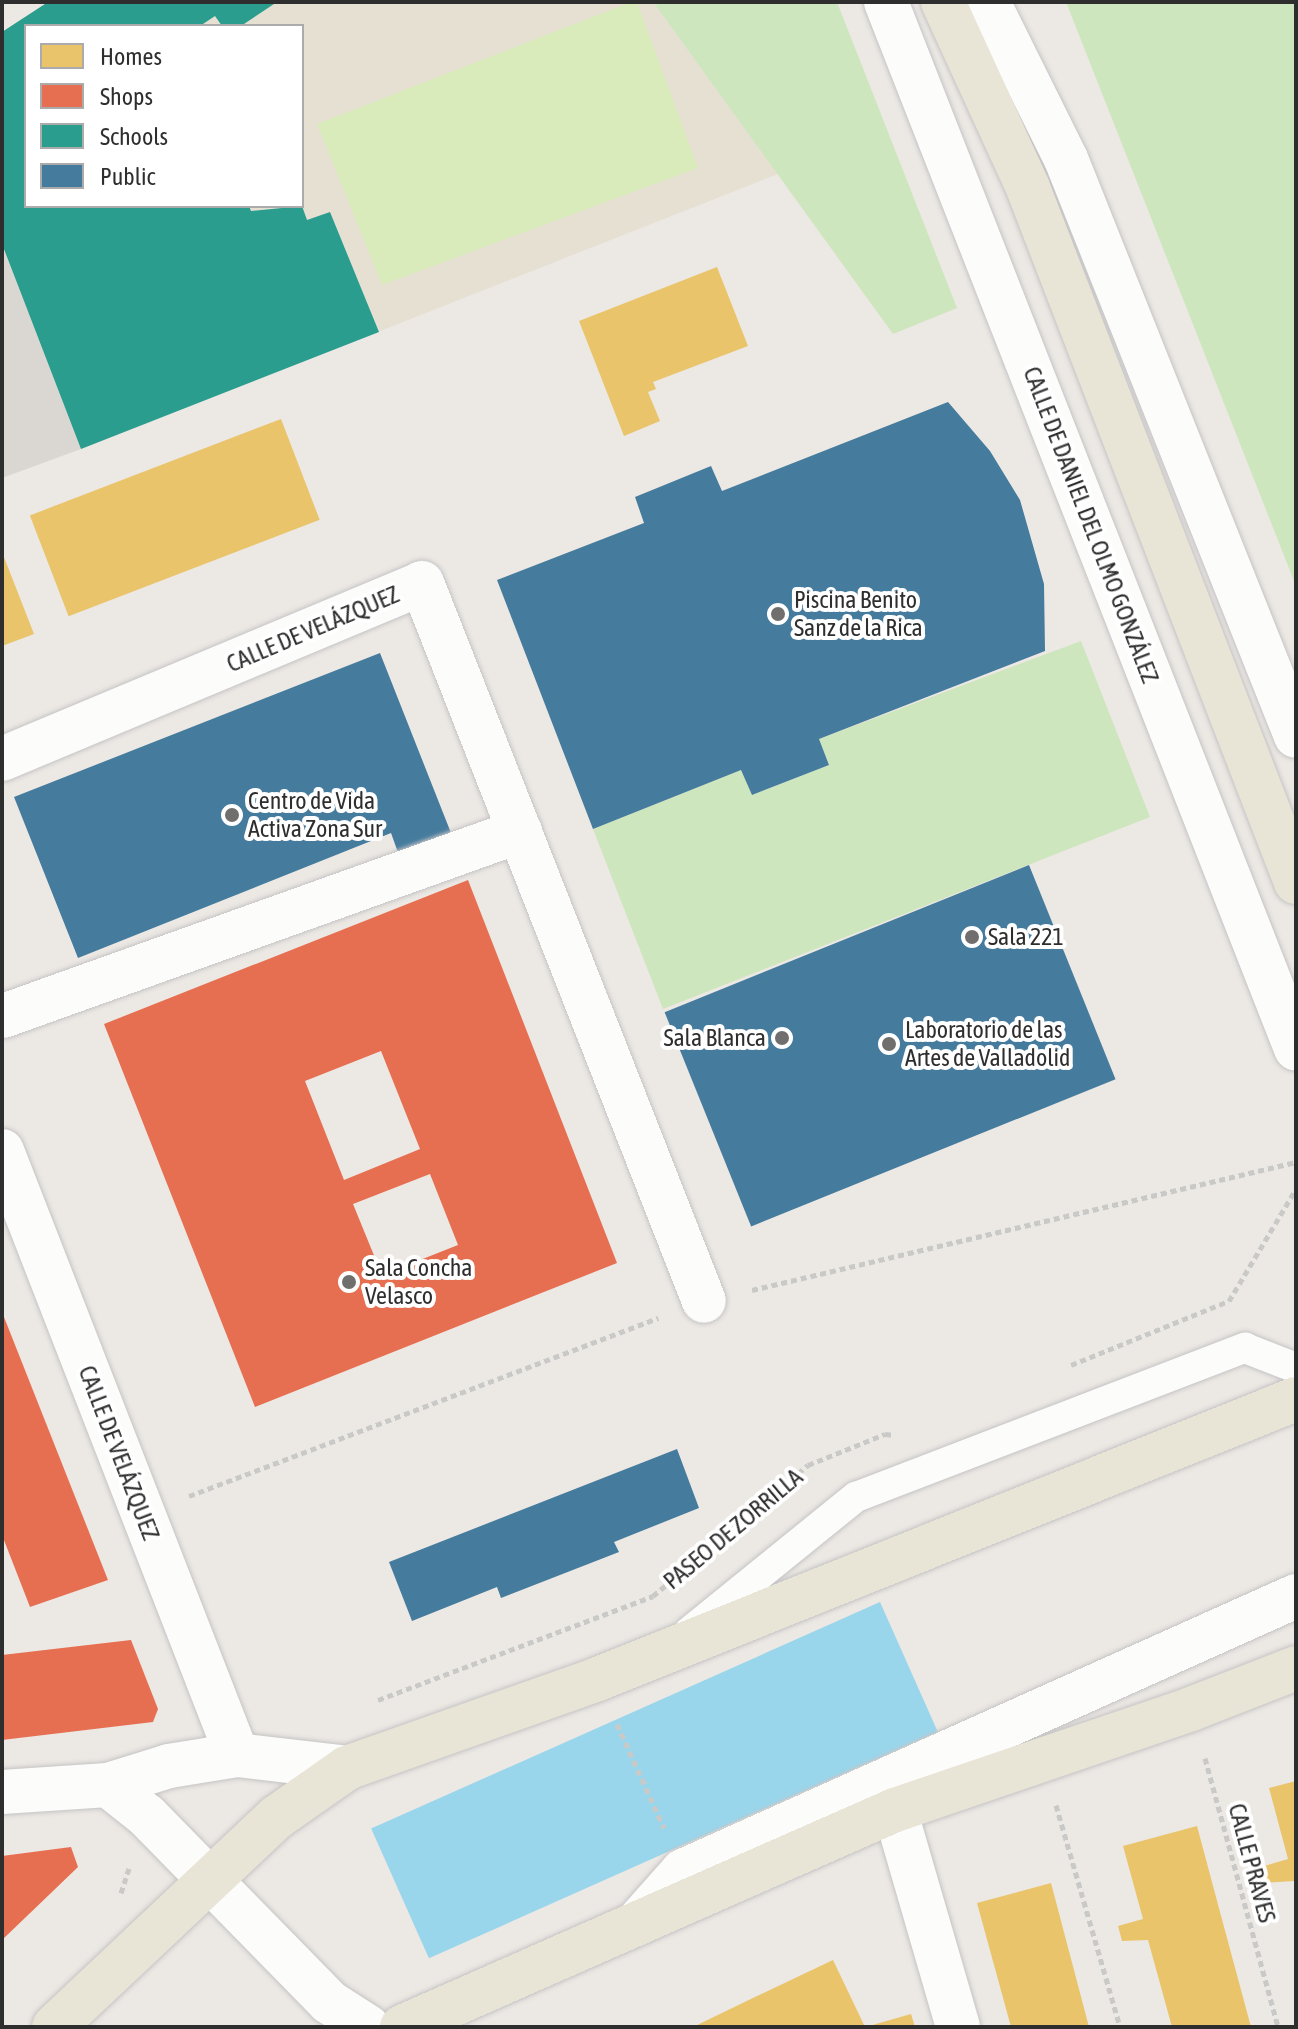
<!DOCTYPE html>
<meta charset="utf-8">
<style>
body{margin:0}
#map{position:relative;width:1298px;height:2029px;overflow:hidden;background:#ece8e4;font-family:"Asap Condensed",sans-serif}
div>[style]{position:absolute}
.education>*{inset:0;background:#e6e0d3}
.green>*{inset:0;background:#cee6be}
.pitch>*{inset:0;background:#d9eabb}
.plaza>*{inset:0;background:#dad6d2}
.water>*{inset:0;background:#99d6ec;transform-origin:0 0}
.homes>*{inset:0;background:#e9c46a;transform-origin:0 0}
.shops>*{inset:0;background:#e76f51}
.schools>*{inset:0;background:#2a9d8f}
.public>*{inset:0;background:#457b9d;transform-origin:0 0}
.path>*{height:5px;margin-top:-2.5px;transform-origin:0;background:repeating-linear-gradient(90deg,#c9c9c8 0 6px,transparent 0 10px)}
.roads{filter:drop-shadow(0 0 2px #c5c4c5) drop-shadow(0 0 2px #c5c4c5)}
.lane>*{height:30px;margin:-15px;padding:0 15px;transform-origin:15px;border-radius:15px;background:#fcfcfb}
.street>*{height:44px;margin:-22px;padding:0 22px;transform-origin:22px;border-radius:22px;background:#fcfcfb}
.secondary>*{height:44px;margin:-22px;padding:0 22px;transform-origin:22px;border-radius:22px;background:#fcfcfb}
.primary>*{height:44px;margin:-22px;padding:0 22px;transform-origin:22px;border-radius:22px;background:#e8e4d6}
.dots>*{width:22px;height:22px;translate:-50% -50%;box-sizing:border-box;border:4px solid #fff;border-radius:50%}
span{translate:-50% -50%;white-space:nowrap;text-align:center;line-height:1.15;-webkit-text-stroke:8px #fff;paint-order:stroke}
.street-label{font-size:24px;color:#2e2e2e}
.poi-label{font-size:24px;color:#2e2e2e}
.left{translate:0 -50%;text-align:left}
.right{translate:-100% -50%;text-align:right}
.frame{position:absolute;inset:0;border:4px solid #2e2e2e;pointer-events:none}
.legend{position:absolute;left:24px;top:24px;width:280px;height:184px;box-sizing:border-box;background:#fff;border:2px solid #ababab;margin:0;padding:10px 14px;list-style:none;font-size:24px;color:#2e2e2e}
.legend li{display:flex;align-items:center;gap:16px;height:40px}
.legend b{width:40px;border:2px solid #ababab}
</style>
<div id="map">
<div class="education">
<div style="clip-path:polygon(evenodd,48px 2px,653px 2px,778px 174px,81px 449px,2px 245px,2px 32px,48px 2px,26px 26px,302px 26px,302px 206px,26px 206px,26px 26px)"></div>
</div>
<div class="green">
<div style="clip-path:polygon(653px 2px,837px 2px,957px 308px,893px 334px)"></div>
<div style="clip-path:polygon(1066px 2px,1296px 2px,1296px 586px)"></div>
<div style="clip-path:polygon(1081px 641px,1150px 817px,663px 1009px,593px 829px,741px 770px,752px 795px,829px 765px,819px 739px)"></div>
</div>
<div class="pitch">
<div style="clip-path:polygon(631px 2px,637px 2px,698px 168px,382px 285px,317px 124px)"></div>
</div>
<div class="plaza">
<div style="clip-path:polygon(2px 245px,81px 449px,2px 478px)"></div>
</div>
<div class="water">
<div style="left:880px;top:1602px;width:142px;height:557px;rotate:66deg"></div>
</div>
<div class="homes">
<div style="clip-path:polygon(717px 267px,748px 346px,653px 382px,656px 389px,648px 392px,660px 421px,624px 436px,579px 321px)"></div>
<div style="left:281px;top:419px;width:108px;height:269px;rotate:69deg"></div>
<div style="clip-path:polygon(2px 552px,34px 634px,2px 646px)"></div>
<div style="clip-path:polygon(1296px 1781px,1296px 1886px,1294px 1881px,1261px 1883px,1257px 1868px,1288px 1859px,1269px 1788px)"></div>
<div style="clip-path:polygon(1197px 1826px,1220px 1912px,1251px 2027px,1172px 2027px,1148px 1940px,1122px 1941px,1118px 1926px,1143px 1919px,1123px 1846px)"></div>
<div style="clip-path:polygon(1051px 1883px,1089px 2027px,1011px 2027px,977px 1903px)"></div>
<div style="clip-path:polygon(833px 1960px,865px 2027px,693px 2027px,755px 1997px)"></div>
<div style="clip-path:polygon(911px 2014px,915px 2027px,869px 2027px,869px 2026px)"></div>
</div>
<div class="shops">
<div style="clip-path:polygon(evenodd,468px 880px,617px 1263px,255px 1407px,104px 1024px,468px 880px,381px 1051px,420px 1149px,344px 1180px,305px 1081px,381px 1051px,468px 880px,430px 1174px,458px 1245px,382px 1275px,353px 1204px,430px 1174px)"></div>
<div style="clip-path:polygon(2px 1312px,108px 1580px,30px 1607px,2px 1535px)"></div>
<div style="clip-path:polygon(131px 1640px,158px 1709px,153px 1722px,2px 1740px,2px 1655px)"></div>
<div style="clip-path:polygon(71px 1847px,78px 1867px,2px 1940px,2px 1856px)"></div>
</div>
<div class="schools">
<div style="clip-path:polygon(48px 2px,277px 2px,241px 26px,222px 26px,215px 16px,200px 26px,26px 26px,26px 206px,249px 206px,251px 211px,302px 206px,307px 220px,330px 212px,379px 332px,81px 449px,2px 244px,2px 32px)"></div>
</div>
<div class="public">
<div style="clip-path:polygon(948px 402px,990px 451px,1020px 500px,1044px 584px,1045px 651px,819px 739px,829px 765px,752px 795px,741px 770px,593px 829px,497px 580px,644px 523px,635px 497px,711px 466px,722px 491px)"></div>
<div style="clip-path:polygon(380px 653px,453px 838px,400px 858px,391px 833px,78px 958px,14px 797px)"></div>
<div style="left:1029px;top:865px;width:231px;height:393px;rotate:68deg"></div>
<div style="clip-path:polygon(677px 1449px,699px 1508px,614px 1542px,619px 1552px,501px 1598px,497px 1587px,412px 1621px,389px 1562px)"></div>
</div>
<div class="path">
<div style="left:752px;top:1290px;width:559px;rotate:-13.24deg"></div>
<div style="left:1071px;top:1365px;width:170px;rotate:-22.1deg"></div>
<div style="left:1229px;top:1301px;width:131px;rotate:-59.1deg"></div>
<div style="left:189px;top:1496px;width:502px;rotate:-20.78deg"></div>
<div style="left:378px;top:1700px;width:294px;rotate:-20.7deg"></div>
<div style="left:653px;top:1596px;width:203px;rotate:-40.2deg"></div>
<div style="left:808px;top:1465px;width:83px;rotate:-21.9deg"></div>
<div style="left:885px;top:1434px;width:10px;rotate:6deg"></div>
<div style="left:617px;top:1724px;width:114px;rotate:65.7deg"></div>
<div style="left:1205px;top:1758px;width:279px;rotate:74.8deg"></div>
<div style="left:1056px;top:1805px;width:231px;rotate:73.9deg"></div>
<div style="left:121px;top:1893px;width:26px;rotate:-72deg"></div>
</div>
<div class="roads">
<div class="lane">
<div style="left:689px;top:1632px;width:215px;rotate:-39deg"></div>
<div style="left:856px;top:1497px;width:417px;rotate:-21deg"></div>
<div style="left:1245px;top:1348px;width:55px;rotate:21.4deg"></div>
</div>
<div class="street">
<div style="left:2px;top:759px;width:455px;rotate:-22.7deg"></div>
<div style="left:422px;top:583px;width:771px;rotate:68.56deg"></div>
<div style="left:3px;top:1016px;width:549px;rotate:-19.69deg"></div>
<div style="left:2px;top:1151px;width:648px;rotate:68.74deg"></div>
<div style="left:895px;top:1810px;width:226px;rotate:73.8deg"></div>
</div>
<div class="secondary">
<div style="left:886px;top:2px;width:1124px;rotate:68.61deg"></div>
<div style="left:988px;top:2px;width:175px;rotate:63.6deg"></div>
<div style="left:1066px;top:159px;width:621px;rotate:68.27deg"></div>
<div style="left:108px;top:1785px;width:50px;rotate:38.5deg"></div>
<div style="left:147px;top:1816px;width:260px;rotate:45.6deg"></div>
<div style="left:329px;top:2002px;width:46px;rotate:32.7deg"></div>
<div style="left:2px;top:1792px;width:106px;rotate:-3.8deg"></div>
<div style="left:108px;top:1785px;width:64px;rotate:-17.3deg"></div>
<div style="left:169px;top:1766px;width:69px;rotate:-9.2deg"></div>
<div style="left:237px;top:1755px;width:111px;rotate:6.7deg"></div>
<div style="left:636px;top:1924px;width:71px;rotate:-48.4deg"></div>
<div style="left:683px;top:1871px;width:672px;rotate:-24.16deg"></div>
</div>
<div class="primary">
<div style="left:943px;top:2px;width:205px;rotate:65.4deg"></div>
<div style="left:1028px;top:188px;width:744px;rotate:68.89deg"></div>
<div style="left:54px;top:2027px;width:306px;rotate:-43.3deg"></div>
<div style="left:277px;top:1817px;width:85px;rotate:-35deg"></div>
<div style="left:347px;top:1768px;width:266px;rotate:-19.5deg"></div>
<div style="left:598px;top:1679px;width:752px;rotate:-21.86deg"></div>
<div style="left:402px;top:2027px;width:539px;rotate:-23.76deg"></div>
<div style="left:895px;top:1810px;width:313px;rotate:-18.8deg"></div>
<div style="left:1191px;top:1709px;width:113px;rotate:-21.3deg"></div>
</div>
</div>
<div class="dots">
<div style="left:778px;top:614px;background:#706f6e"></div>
<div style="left:232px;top:815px;background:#706f6e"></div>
<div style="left:972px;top:937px;background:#706f6e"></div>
<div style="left:782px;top:1038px;background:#706f6e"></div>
<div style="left:889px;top:1044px;background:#706f6e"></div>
<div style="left:349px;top:1282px;background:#706f6e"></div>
</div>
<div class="street-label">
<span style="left:1091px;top:525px;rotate:69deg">CALLE DE DANIEL DEL OLMO GONZÁLEZ</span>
<span style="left:313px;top:629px;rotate:-23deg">CALLE DE VELÁZQUEZ</span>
<span style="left:119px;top:1453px;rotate:69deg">CALLE DE VELÁZQUEZ</span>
<span style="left:733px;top:1529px;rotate:-40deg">PASEO DE ZORRILLA</span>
<span style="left:1252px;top:1863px;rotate:75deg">CALLE PRAVES</span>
</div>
<div class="poi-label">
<span class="left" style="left:794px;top:614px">Piscina Benito<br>Sanz de la Rica</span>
<span class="left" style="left:248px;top:815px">Centro de Vida<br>Activa Zona Sur</span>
<span class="left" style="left:988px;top:937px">Sala 221</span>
<span class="left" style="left:905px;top:1044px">Laboratorio de las<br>Artes de Valladolid</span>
<span class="right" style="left:766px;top:1038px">Sala Blanca</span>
<span class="left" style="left:365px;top:1282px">Sala Concha<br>Velasco</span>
</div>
<div class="frame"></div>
<ul class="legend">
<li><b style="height:22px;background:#e9c46a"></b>Homes</li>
<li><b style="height:22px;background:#e76f51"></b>Shops</li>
<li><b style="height:22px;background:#2a9d8f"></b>Schools</li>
<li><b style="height:22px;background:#457b9d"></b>Public</li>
</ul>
</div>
